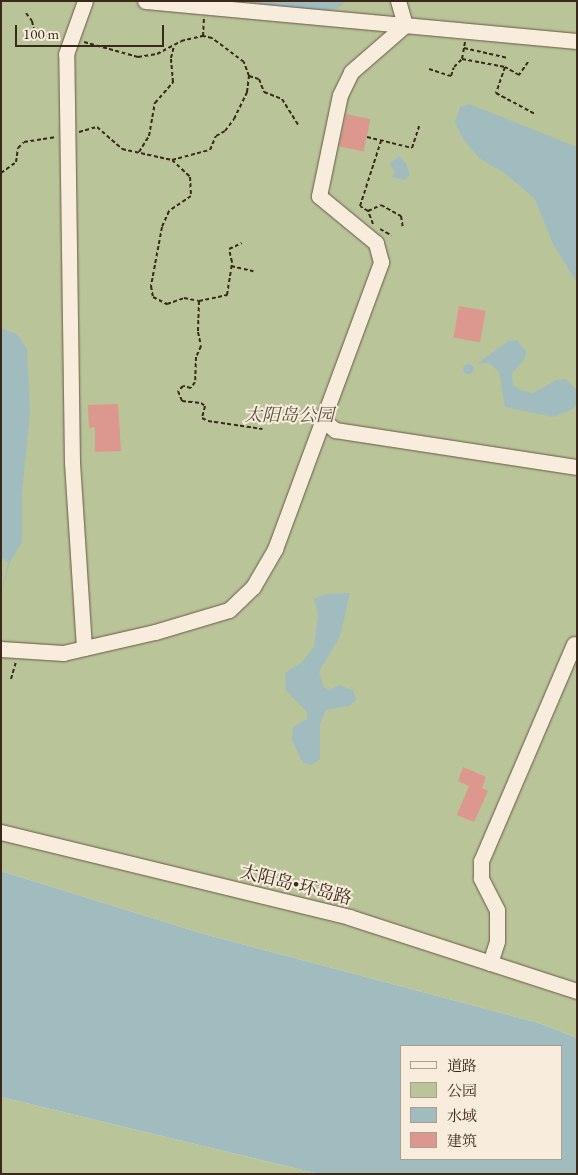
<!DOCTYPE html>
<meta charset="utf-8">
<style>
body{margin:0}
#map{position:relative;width:578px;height:1175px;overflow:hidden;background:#f5e3ca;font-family:"EB Garamond","Noto Serif SC",serif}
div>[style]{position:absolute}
.green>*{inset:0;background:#b9c499}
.water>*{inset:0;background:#a0bcbf}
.canal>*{height:10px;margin:-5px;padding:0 5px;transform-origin:5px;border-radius:5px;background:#a0bcbf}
.building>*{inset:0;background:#dc978e;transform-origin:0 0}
.path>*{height:2px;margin-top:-1px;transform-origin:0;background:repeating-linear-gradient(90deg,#3a281a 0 4px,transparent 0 6.5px)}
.roads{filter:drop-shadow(0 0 1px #695746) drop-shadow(0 0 1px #695746)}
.minor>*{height:15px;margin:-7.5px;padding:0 7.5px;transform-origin:7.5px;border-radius:7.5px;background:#f8eddd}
span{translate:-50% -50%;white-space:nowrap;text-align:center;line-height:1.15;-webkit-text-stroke:4px #f8eddd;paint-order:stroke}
.park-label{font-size:18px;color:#5a4f3a;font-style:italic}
.street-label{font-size:18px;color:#3a281a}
.frame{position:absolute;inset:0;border:2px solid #3a281a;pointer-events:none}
.legend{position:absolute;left:400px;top:1045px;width:162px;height:115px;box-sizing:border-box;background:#f8eddd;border:1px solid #ac9e8f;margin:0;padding:6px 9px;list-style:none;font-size:15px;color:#3a281a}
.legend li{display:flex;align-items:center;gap:10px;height:25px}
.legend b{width:25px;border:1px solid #ac9e8f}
.scale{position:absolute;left:15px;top:25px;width:149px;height:22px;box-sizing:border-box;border:2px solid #3a281a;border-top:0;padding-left:6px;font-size:15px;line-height:18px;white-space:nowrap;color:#3a281a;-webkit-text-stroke:4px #f8eddd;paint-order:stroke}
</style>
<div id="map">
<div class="green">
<div style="clip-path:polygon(1px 1px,577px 1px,577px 1038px,539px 1023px,204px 934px,1px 871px)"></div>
<div style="clip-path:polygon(1px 1097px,319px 1174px,1px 1174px)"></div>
</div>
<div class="water">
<div style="clip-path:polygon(239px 1px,346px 1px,338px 8px,320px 12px)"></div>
<div style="clip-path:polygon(469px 104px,577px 147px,577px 283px,553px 244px,535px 199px,506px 174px,479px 158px,463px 139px,455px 123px,460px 107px)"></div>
<div style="clip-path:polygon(399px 156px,406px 163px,410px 175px,404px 180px,392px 177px,395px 171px,389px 164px)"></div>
<div style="clip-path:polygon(1px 328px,18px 335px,27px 349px,30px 412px,22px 494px,22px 542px,10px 562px,1px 595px,8px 563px,1px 557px)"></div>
<div style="clip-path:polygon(517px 340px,526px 351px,525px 358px,512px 374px,513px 385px,522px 391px,533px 393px,556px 380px,566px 379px,577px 390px,577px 404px,573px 409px,553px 417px,505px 407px,499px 372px,489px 363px,477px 364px,508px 341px)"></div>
<div style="clip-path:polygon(350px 593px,340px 636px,319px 672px,324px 688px,329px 690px,339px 685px,353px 690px,356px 700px,349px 706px,326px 710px,320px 724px,320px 759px,312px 765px,303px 763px,292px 740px,293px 727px,307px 719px,307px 712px,286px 690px,285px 673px,301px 663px,314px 647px,318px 614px,314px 599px,326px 594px)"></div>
<div style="clip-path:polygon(evenodd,1px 871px,204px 934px,539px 1023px,577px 1038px,577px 1174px,319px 1174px,1px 1097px,1px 871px,562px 1046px,562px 1159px,402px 1159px,402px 1046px,562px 1046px)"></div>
</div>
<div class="canal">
<div style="left:468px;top:369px;width:1px"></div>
</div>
<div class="building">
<div style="left:346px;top:114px;width:25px;height:33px;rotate:12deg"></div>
<div style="left:459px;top:306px;width:27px;height:32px;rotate:10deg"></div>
<div style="clip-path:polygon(118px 404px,121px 451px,95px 452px,95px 427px,89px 428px,88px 405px)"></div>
<div style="clip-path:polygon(463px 767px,486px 777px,482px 788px,488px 791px,474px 822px,457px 815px,469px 786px,458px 781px)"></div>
</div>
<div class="path">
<div style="left:26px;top:13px;width:10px;rotate:53deg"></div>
<div style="left:32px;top:21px;width:14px;rotate:78deg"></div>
<div style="left:35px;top:35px;width:24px;rotate:5deg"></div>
<div style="left:84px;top:42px;width:56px;rotate:15.5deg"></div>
<div style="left:138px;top:57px;width:19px;rotate:-9deg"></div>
<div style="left:157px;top:54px;width:27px;rotate:-28deg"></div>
<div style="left:181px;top:41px;width:23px;rotate:-13deg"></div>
<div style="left:203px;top:36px;width:17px;rotate:-87deg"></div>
<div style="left:465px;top:42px;width:17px;rotate:100deg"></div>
<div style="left:462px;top:59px;width:44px;rotate:10.5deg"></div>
<div style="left:464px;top:48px;width:45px;rotate:12.8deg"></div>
<div style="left:528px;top:62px;width:16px;rotate:125deg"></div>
<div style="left:519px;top:75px;width:16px;rotate:-150deg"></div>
<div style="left:505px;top:67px;width:28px;rotate:109deg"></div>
<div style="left:496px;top:93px;width:44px;rotate:28.3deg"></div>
<div style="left:429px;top:69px;width:23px;rotate:18deg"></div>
<div style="left:451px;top:76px;width:9px;rotate:-72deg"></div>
<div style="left:454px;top:67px;width:11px;rotate:-45deg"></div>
<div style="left:249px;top:76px;width:10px;rotate:17deg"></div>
<div style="left:259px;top:79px;width:14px;rotate:69deg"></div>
<div style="left:264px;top:92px;width:19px;rotate:21deg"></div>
<div style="left:282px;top:99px;width:31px;rotate:58deg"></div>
<div style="left:79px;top:132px;width:19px;rotate:-16deg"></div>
<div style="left:97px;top:127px;width:33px;rotate:41deg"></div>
<div style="left:122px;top:149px;width:51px;rotate:12.4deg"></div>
<div style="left:172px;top:160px;width:25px;rotate:43deg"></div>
<div style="left:190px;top:177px;width:19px;rotate:87deg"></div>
<div style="left:191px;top:196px;width:27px;rotate:146deg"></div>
<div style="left:169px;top:211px;width:17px;rotate:114deg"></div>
<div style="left:162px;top:227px;width:60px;rotate:100.6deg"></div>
<div style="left:151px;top:286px;width:11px;rotate:80deg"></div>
<div style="left:153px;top:297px;width:16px;rotate:27deg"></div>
<div style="left:167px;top:304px;width:18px;rotate:-19deg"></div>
<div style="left:184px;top:298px;width:15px;rotate:11deg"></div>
<div style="left:199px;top:301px;width:29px;rotate:-12deg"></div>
<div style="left:227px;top:295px;width:33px;rotate:-81deg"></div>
<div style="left:232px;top:262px;width:13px;rotate:-103deg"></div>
<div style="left:229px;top:249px;width:14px;rotate:-25deg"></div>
<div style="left:367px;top:137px;width:46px;rotate:13.7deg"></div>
<div style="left:412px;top:148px;width:23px;rotate:-72deg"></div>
<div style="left:139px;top:152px;width:19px;rotate:-58deg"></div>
<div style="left:149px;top:136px;width:34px;rotate:-80deg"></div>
<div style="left:155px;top:103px;width:28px;rotate:-49deg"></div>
<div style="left:173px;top:82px;width:24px;rotate:-95deg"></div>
<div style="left:171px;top:58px;width:12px;rotate:-76deg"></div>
<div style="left:172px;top:160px;width:39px;rotate:-15deg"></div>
<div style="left:210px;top:150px;width:15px;rotate:-67deg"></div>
<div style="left:216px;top:136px;width:10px;rotate:-29deg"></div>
<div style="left:225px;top:131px;width:15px;rotate:-53deg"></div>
<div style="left:234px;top:119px;width:30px;rotate:-64deg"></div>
<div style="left:247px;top:92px;width:16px;rotate:-83deg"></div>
<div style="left:249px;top:76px;width:15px;rotate:-110deg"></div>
<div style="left:244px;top:62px;width:40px;rotate:-143deg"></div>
<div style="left:212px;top:38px;width:9px;rotate:-167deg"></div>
<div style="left:1px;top:173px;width:19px;rotate:-36deg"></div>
<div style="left:16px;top:162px;width:14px;rotate:-82deg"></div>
<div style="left:18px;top:148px;width:8px;rotate:-45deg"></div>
<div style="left:24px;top:142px;width:31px;rotate:-9deg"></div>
<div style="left:368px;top:211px;width:9px;rotate:-148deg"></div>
<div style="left:360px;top:206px;width:68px;rotate:-72.1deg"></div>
<div style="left:373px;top:224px;width:14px;rotate:-111deg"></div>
<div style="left:368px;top:211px;width:14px;rotate:-25deg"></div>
<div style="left:381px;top:205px;width:23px;rotate:29deg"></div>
<div style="left:401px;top:216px;width:13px;rotate:81deg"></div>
<div style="left:380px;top:229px;width:13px;rotate:29deg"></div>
<div style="left:231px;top:266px;width:23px;rotate:13deg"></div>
<div style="left:199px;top:301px;width:31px;rotate:92deg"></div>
<div style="left:198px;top:332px;width:14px;rotate:78deg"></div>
<div style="left:201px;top:346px;width:12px;rotate:114deg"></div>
<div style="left:196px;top:357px;width:25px;rotate:92deg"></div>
<div style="left:195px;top:382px;width:7px;rotate:124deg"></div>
<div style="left:191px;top:388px;width:8px;rotate:-166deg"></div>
<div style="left:183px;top:386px;width:7px;rotate:135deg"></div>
<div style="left:178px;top:391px;width:11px;rotate:68deg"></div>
<div style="left:182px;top:401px;width:19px;rotate:6deg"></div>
<div style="left:201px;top:403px;width:5px;rotate:37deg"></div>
<div style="left:205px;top:406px;width:12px;rotate:104deg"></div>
<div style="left:202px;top:418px;width:7px;rotate:27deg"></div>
<div style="left:208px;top:421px;width:55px;rotate:8.4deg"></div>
<div style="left:11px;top:679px;width:18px;rotate:-74deg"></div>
</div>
<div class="roads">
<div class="minor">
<div style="left:145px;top:1px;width:434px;rotate:5.3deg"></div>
<div style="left:323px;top:420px;width:16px;rotate:40deg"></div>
<div style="left:335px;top:430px;width:245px;rotate:8.7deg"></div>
<div style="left:84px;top:648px;width:185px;rotate:-93.7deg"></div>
<div style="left:72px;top:463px;width:409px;rotate:-90.8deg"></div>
<div style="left:66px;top:54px;width:56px;rotate:-70.3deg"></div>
<div style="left:1px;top:649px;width:62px;rotate:3.7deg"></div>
<div style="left:63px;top:653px;width:94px;rotate:-12.9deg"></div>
<div style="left:155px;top:632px;width:77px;rotate:-16.6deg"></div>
<div style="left:229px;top:610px;width:33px;rotate:-44deg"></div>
<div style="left:253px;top:587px;width:44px;rotate:-59.9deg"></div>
<div style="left:275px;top:549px;width:306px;rotate:-69.7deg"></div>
<div style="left:381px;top:262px;width:20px;rotate:-105deg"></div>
<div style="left:376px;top:243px;width:74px;rotate:-140.5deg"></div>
<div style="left:319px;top:196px;width:103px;rotate:-78.3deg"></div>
<div style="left:340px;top:95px;width:25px;rotate:-64deg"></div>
<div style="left:351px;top:72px;width:72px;rotate:-41deg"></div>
<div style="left:405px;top:25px;width:25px;rotate:-106deg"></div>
<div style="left:1px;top:832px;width:358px;rotate:13.7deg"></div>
<div style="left:349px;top:917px;width:240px;rotate:18deg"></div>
<div style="left:490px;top:963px;width:23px;rotate:-72deg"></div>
<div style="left:497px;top:941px;width:31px;rotate:-90deg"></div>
<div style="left:497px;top:910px;width:36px;rotate:-117deg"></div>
<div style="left:481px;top:878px;width:17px;rotate:-90deg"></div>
<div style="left:481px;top:861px;width:236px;rotate:-66.8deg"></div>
</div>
</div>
<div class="park-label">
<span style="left:289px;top:415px">太阳岛公园</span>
</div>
<div class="street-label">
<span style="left:296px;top:885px;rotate:14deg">太阳岛•环岛路</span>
</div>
<div class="frame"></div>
<ul class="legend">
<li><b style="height:6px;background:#f8eddd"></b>道路</li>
<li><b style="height:14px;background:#b9c499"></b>公园</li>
<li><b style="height:14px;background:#a0bcbf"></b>水域</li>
<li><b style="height:14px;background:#dc978e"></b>建筑</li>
</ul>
<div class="scale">100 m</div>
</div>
